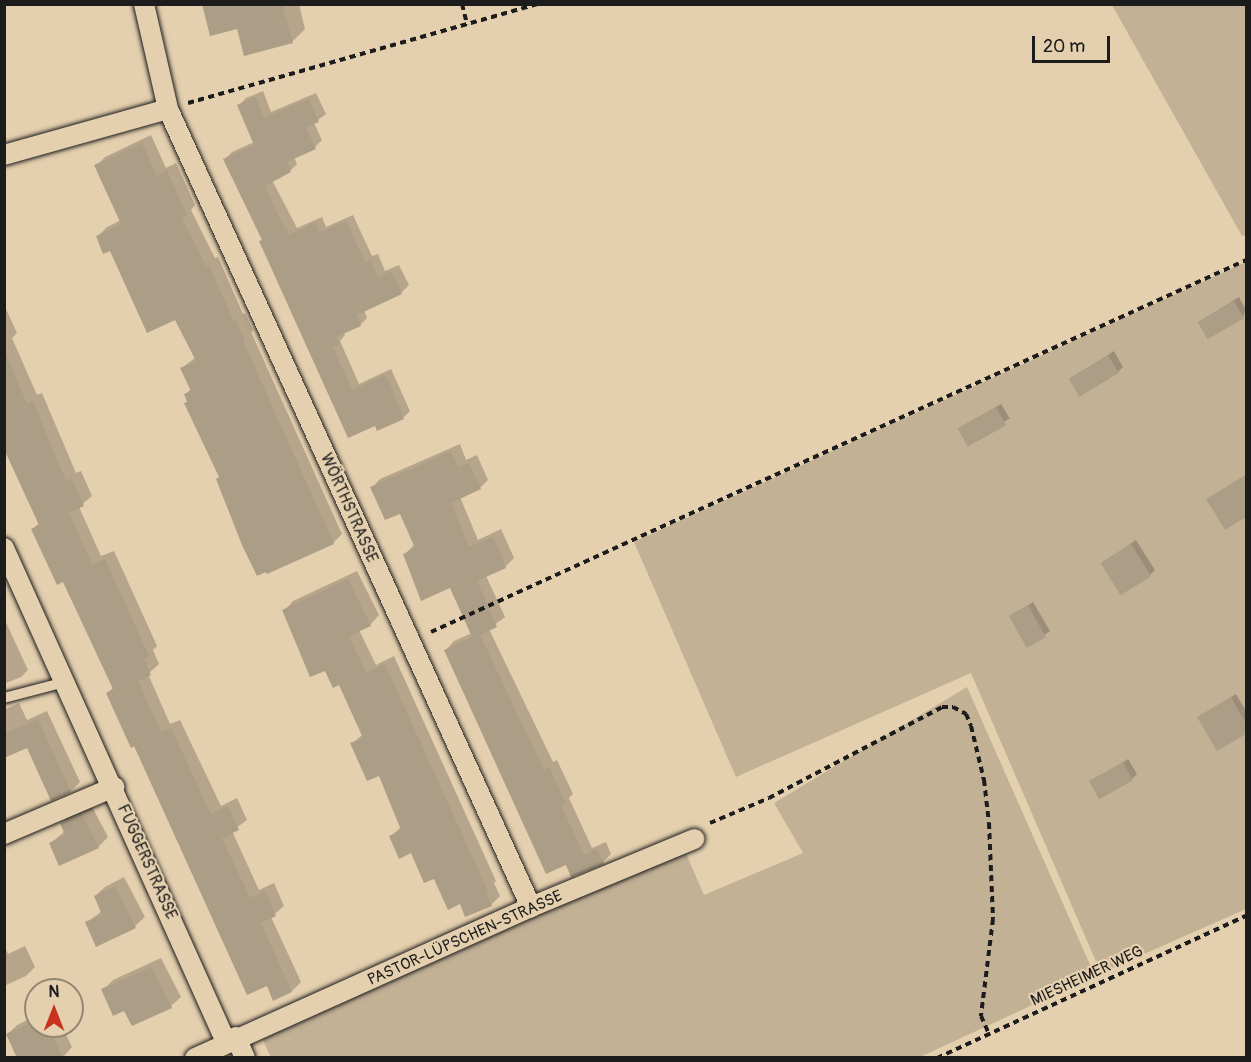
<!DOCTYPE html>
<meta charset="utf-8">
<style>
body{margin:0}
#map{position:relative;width:1251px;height:1062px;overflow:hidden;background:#e4cfae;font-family:Pangolin,sans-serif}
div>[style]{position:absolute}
.green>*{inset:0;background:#c3b196}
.shadow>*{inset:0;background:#0003;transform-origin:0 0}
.building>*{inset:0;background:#ac9d86;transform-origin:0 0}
.path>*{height:4px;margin-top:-2px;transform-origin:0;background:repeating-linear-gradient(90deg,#1c1c1c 0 6px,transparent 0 10.5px)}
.roads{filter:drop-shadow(0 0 2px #1c1c1c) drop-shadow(0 0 2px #1c1c1c)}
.lane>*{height:10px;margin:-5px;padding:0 5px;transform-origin:5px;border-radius:5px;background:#e4cfae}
.street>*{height:20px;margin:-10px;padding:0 10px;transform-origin:10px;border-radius:10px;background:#e4cfae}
span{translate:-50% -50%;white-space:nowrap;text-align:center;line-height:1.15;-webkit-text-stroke:4.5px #e4cfae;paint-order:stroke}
.street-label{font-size:16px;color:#1c1c1c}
.frame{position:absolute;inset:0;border:6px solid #1c1c1c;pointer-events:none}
.north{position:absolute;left:24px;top:978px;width:60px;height:60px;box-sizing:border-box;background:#e4cfae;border:2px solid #948774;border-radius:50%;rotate:0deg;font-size:16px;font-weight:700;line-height:24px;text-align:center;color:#1c1c1c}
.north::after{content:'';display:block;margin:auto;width:21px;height:27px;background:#c8321e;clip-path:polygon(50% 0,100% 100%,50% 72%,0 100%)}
.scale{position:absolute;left:1032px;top:36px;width:78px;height:27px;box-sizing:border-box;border:3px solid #1c1c1c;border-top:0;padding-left:8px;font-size:18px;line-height:21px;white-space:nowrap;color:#1c1c1c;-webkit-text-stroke:4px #e4cfae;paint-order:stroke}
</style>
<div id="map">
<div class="green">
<div style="clip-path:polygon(1112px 5px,1246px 5px,1246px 235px,1242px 236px)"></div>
<div style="clip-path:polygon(1246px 262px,1246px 909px,1101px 973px,971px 673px,736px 777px,634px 542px)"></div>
<div style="clip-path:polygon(967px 687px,1095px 976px,920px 1057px,271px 1058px,260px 1033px,684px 849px,704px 895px,803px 853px,774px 803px)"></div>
</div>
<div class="shadow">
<div style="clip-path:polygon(203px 4px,299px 4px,305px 29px,292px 42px,238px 27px)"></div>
<div style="clip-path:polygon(263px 91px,271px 112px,316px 93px,326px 114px,314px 123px,322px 140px,315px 147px,294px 157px,297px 164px,290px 171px,272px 180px,297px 228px,322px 217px,326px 227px,353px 215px,372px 256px,378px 254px,385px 271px,399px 265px,409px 285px,402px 292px,364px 310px,367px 318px,360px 325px,344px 332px,345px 335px,340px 341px,359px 384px,391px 369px,410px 411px,403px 418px,375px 424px,349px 436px,263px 239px,225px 159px,232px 152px,254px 142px,239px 105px,246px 98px)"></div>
<div style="clip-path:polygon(151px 135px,166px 168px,176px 163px,195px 205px,191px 210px,215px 258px,218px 257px,243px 314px,245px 313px,253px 330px,251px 332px,342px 534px,334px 542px,267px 572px,185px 395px,192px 388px,182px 368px,196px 357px,176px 318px,98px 236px,107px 227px,121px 220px,96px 166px,105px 157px)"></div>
<div style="clip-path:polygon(1239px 297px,1246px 310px,1243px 317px,1199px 322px)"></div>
<div style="clip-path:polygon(6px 309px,17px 333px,12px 338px,37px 395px,42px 393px,76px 473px,81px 471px,92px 496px,79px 507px,101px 556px,114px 551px,157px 646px,153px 650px,159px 664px,148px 674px,170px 724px,180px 720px,221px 806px,237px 798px,247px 820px,232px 831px,259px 890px,274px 883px,284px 906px,271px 917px,301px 982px,292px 991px,267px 984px,108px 693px,114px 687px,64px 580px,33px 529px,39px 523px,4px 445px)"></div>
<div style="clip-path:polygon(1114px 351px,1123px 367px,1118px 372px,1071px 379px)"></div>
<div style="left:1001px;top:404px;width:17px;height:49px;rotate:59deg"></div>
<div style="clip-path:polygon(460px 444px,466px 460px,477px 455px,488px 480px,480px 488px,460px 497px,478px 540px,501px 529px,514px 558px,505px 567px,486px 576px,505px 617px,489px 629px,553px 762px,557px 760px,573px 794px,569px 798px,592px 848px,606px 842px,611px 854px,603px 862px,572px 875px,446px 650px,454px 641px,472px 633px,451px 586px,422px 599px,405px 554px,415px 544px,401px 512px,372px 488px,380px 479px)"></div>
<div style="clip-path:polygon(1246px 475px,1246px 515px,1225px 528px,1208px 499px)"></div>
<div style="clip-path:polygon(1136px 540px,1155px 570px,1150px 575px,1102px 563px)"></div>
<div style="clip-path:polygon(357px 571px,379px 615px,370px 625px,359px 630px,376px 665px,394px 656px,496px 881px,494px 883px,500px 896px,491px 905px,460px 902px,411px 851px,391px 836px,401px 827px,380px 774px,352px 744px,363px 734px,340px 683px,326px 669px,284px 611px,293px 601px)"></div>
<div style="clip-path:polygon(1033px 602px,1050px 631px,1029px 646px,1017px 613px)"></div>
<div style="clip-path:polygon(4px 618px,28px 670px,21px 677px,4px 684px)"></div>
<div style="clip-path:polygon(1236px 694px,1246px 711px,1246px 732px,1217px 749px,1199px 718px)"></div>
<div style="clip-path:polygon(19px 703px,27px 720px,47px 711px,80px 782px,71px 791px,52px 799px,28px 746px,4px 756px,4px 710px)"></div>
<div style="clip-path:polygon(1128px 759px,1137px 774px,1132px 779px,1092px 782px)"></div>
<div style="clip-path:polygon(91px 805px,108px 837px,98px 847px,51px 843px,65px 831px,62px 824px,71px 814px)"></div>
<div style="clip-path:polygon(124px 877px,145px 917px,135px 926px,97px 945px,86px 923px,102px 911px,95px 896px,105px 887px)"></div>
<div style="clip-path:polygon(4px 945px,8px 954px,25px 946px,35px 967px,26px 976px,4px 986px)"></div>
<div style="clip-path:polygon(161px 958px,181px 997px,171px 1006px,125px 1009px,103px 990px,113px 980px)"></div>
<div style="clip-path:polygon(36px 1016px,36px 1026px,62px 1026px,72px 1047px,63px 1057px,8px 1034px,17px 1025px)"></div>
</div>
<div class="building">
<div style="clip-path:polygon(202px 4px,282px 4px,293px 43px,244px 56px,237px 29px,210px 36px)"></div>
<div style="clip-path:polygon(256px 97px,264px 118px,309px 99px,319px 122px,306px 127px,316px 149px,287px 162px,291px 172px,265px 186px,285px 230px,287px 228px,289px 235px,315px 223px,319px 233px,346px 221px,365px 262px,371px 260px,378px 277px,391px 271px,402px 294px,357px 315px,361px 326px,336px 337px,339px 344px,333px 347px,352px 390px,384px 375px,389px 381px,404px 419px,377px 431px,375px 426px,348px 438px,259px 241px,262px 240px,223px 159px,254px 145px,237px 105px)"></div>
<div style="clip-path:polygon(142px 143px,157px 176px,167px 171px,187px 215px,182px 218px,206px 266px,209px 265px,234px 322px,236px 321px,245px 340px,243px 341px,334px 544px,267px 574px,266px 572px,257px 576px,242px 545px,216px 479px,219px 477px,184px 403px,187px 402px,184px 394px,191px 391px,180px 368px,196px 361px,175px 320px,147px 333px,110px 251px,103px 254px,96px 236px,121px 224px,94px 165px)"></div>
<div style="left:1234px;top:301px;width:20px;height:42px;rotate:60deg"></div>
<div style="clip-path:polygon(4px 351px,27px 403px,33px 401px,66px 481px,72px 479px,84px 506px,69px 513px,92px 564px,105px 559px,149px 656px,144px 659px,151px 675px,138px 681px,161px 732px,171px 728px,211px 814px,228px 806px,239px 830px,222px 838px,250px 898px,265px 891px,276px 916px,261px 923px,292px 992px,273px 1001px,267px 986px,247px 995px,134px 746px,131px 748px,106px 693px,113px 689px,63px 582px,57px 585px,31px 529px,39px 525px,4px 449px)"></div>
<div style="left:1108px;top:355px;width:21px;height:46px;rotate:59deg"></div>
<div style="left:996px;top:407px;width:21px;height:44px;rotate:61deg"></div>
<div style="clip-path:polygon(451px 451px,458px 467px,469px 463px,481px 489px,451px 503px,469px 547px,493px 537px,506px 568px,477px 581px,497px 627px,480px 635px,544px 770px,549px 767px,566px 803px,561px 805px,584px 855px,597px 849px,604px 864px,571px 877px,566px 865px,546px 874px,444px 650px,472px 637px,450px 588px,421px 601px,403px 554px,415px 548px,400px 514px,385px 520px,370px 487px)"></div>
<div style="clip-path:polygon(1246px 475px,1246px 517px,1225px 530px,1206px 499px)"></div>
<div style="left:1131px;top:544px;width:38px;height:36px;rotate:58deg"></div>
<div style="clip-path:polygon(348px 579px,371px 626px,349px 636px,366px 673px,385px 664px,488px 891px,486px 892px,492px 906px,465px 917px,460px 904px,448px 910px,434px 879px,424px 883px,411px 853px,399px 859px,389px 836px,401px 830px,379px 776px,367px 781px,350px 743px,363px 738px,339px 685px,333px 688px,325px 671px,310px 677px,282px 610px)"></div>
<div style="left:1028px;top:605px;width:37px;height:22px;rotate:61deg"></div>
<div style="clip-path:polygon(1231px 697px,1246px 724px,1246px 734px,1217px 751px,1197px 717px)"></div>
<div style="clip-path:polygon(38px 719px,71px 792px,51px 801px,27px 748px,4px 758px,4px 734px)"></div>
<div style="left:1123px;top:762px;width:21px;height:39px;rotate:61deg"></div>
<div style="clip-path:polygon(82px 814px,99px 848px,59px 866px,49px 843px,65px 835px,60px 823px)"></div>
<div style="clip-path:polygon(115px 886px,136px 928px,96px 947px,85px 922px,102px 915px,94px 896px)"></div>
<div style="clip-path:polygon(151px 967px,172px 1008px,132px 1026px,124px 1011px,113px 1016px,101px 989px)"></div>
<div style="clip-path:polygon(36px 1020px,36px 1026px,48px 1026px,63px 1058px,17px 1058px,6px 1034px)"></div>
</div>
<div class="path">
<div style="left:462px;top:4px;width:21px;rotate:76deg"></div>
<div style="left:188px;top:103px;width:363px;rotate:-15.8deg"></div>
<div style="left:431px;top:632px;width:896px;rotate:-24.53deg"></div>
<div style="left:710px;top:823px;width:64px;rotate:-23deg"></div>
<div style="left:769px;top:798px;width:195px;rotate:-27.7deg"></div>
<div style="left:942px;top:707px;width:11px"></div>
<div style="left:953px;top:707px;width:15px;rotate:28deg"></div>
<div style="left:966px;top:714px;width:13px;rotate:67deg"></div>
<div style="left:971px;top:726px;width:56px;rotate:76.5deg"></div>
<div style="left:984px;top:780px;width:43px;rotate:83.4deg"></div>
<div style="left:989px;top:823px;width:96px;rotate:87.6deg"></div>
<div style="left:993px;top:919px;width:98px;rotate:97.1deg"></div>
<div style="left:981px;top:1016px;width:20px;rotate:66deg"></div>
<div style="left:937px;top:1058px;width:340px;rotate:-24.7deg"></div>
</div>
<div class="roads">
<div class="lane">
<div style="left:4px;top:698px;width:63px;rotate:-14.7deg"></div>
</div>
<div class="street">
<div style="left:144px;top:4px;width:108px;rotate:77.1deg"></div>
<div style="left:168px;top:109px;width:877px;rotate:65.54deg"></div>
<div style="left:4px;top:155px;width:170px;rotate:-15.7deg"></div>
<div style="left:4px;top:548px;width:542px;rotate:65.8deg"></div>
<div style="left:4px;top:834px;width:120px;rotate:-23.1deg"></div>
<div style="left:236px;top:1037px;width:23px;rotate:67deg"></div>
<div style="left:195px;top:1058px;width:368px;rotate:-24.2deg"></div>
<div style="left:531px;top:907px;width:177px;rotate:-22.6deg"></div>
</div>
</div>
<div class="street-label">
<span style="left:349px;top:508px;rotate:66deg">WÖRTHSTRASSE</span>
<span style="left:147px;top:862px;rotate:66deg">FUGGERSTRASSE</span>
<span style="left:465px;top:938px;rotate:-24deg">PASTOR-LÜPSCHEN-STRASSE</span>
<span style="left:1087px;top:976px;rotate:-25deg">MIESHEIMER WEG</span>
</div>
<div class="frame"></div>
<div class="north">N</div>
<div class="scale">20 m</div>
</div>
